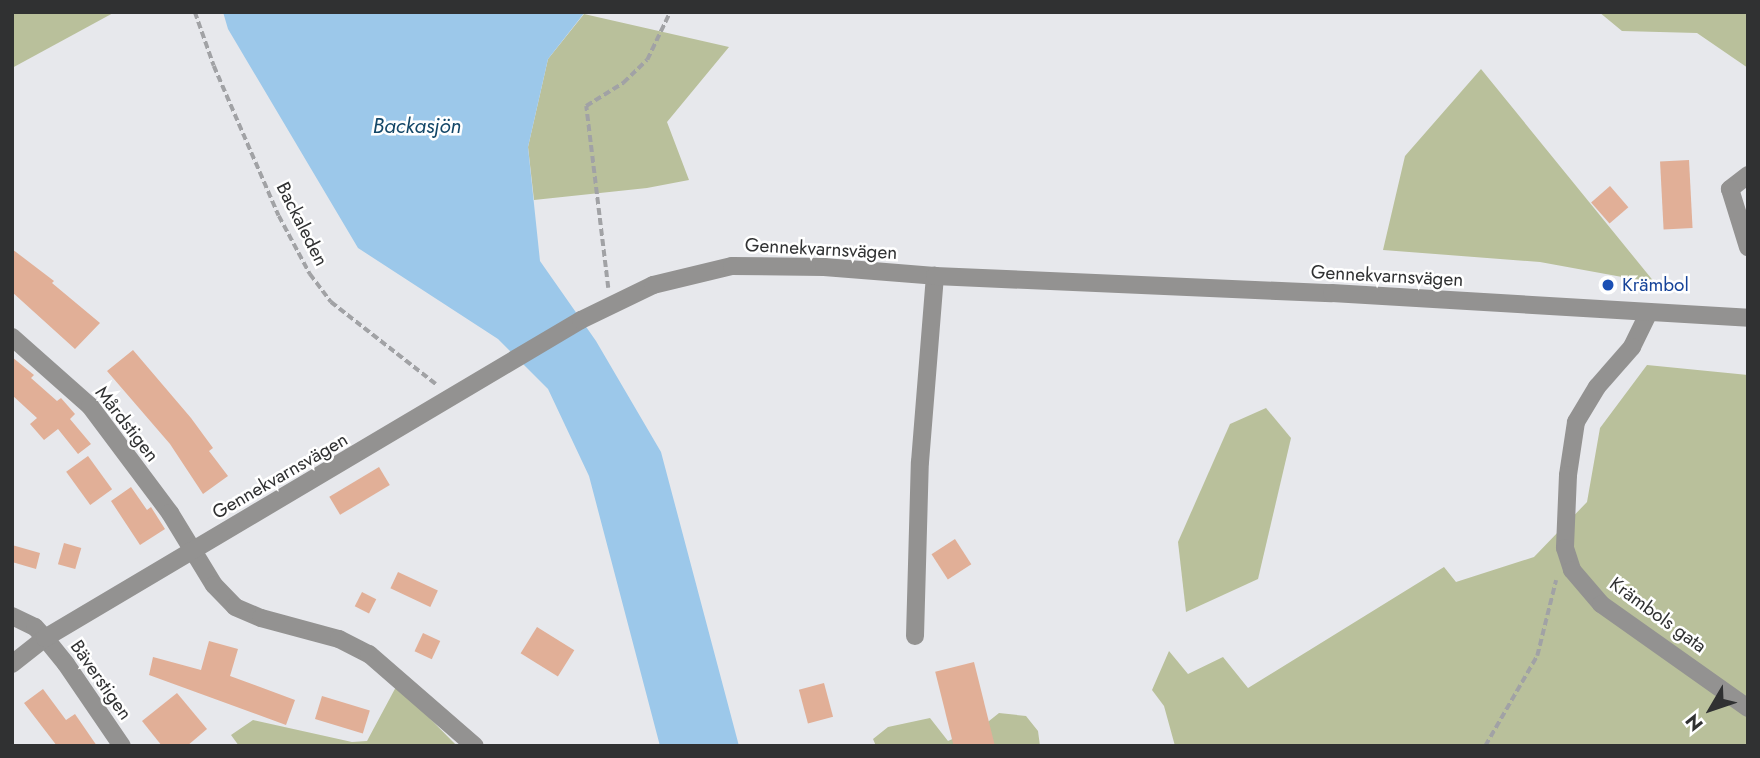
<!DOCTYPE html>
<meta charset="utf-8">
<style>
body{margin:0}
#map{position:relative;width:1760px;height:758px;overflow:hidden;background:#e7e8ec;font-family:Jost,sans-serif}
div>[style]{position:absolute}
.green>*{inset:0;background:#b9c09b}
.water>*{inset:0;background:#9cc8ea}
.building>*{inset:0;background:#e1af97;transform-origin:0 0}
.path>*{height:3.5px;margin-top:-1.75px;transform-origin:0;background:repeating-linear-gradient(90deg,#a1a2a5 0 7px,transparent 0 10.5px)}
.minor>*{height:18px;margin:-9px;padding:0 9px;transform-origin:9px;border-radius:9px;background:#939291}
.dots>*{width:19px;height:19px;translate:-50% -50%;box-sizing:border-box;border:4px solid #fff;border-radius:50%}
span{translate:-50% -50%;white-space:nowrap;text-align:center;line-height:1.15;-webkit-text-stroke:5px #fff;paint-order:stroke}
.street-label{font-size:19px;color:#303132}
.transit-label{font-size:19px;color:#164399}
.left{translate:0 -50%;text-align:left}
.water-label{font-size:21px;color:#134768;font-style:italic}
.frame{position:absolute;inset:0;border:14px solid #303132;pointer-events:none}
.north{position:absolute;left:1676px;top:674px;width:70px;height:70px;-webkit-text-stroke:5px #fff;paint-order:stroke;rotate:231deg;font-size:19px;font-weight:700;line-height:28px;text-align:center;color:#303132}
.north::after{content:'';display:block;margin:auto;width:24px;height:32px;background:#303132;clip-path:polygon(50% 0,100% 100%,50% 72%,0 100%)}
</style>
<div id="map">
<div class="green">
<div style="clip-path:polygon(12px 12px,115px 12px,12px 68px)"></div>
<div style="clip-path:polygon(1599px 12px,1748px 12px,1748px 68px,1697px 33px,1622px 31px)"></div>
<div style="clip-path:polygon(584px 14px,729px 47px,667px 122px,689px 180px,647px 188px,534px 200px,528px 147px,548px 59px)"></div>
<div style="clip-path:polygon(1481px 69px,1655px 283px,1540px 262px,1383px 250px,1405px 156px)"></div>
<div style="clip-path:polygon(1647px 365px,1748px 375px,1748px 746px,1175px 746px,1164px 706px,1152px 690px,1169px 651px,1188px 674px,1223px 657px,1248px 688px,1444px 567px,1456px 582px,1534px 557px,1587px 502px,1600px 428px)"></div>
<div style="clip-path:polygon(1266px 408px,1291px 438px,1258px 579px,1186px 612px,1178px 542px,1230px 424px)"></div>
<div style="clip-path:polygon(397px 685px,457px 746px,239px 746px,231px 735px,253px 720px,352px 742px,367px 741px)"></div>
<div style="clip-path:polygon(999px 713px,1026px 716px,1038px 731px,1040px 746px,876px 746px,873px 739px,888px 727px,930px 718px,948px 741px,984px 725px)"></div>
</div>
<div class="water">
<div style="clip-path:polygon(223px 12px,585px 12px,548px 59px,528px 147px,540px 261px,596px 341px,661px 452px,739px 746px,660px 746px,589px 476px,548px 389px,498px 339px,358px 248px,228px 29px)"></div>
</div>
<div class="building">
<div style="left:1689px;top:160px;width:68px;height:29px;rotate:87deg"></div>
<div style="left:1610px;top:186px;width:28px;height:25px;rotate:49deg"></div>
<div style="clip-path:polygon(12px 249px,54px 281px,52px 283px,100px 323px,75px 349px,12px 292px)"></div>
<div style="clip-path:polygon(133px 350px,191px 418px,213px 448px,209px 451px,228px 476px,203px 494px,170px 444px,107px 371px)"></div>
<div style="clip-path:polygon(12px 357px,34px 375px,31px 378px,57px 401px,61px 398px,75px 414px,70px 419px,91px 444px,78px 454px,58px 429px,44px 440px,30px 424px,37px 418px,12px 395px)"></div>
<div style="left:88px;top:456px;width:41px;height:27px;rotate:54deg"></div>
<div style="left:379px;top:467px;width:21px;height:58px;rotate:59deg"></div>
<div style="clip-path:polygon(131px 487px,147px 510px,151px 507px,165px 529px,140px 545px,111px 501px)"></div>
<div style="left:955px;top:539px;width:30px;height:28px;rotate:57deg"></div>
<div style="left:64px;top:543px;width:18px;height:22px;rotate:16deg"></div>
<div style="clip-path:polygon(12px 545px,40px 553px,36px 569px,12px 562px)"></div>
<div style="left:398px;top:572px;width:44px;height:18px;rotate:25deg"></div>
<div style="left:362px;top:592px;width:16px;height:16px;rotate:27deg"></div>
<div style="left:537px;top:627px;width:44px;height:31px;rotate:32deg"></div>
<div style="left:423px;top:633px;width:19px;height:20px;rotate:25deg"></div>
<div style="clip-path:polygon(209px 641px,238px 649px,230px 676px,295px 700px,286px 725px,149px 675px,153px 657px,201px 670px)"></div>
<div style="left:974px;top:662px;width:85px;height:40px;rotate:76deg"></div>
<div style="left:824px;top:683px;width:35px;height:26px;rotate:75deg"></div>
<div style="clip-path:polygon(43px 689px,66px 720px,75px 714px,97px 746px,57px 746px,24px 703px)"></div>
<div style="clip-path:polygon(177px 693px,207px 729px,187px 746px,162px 746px,142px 721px)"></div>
<div style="left:322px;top:696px;width:50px;height:24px;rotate:17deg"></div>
</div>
<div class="path">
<div style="left:195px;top:12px;width:57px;rotate:70.6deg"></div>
<div style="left:214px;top:66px;width:163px;rotate:66.6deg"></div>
<div style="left:279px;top:216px;width:66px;rotate:61.9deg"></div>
<div style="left:310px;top:274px;width:35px;rotate:53deg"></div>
<div style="left:331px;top:302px;width:133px;rotate:38deg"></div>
<div style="left:608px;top:288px;width:183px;rotate:-96.9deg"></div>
<div style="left:586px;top:106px;width:44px;rotate:-31.9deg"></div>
<div style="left:623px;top:83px;width:33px;rotate:-44deg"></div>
<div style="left:647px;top:60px;width:53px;rotate:-64.4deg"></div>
<div style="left:1485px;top:746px;width:104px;rotate:-60deg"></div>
<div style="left:1537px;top:656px;width:78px;rotate:-76deg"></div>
</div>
<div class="minor">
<div style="left:1748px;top:175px;width:23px;rotate:142deg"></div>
<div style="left:1730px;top:189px;width:61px;rotate:72.8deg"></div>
<div style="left:1649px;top:312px;width:39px;rotate:116deg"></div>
<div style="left:1632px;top:347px;width:53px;rotate:131.2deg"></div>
<div style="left:1597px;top:387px;width:41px;rotate:121deg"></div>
<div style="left:1576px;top:422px;width:54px;rotate:98.6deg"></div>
<div style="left:1568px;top:475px;width:73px;rotate:92.4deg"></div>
<div style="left:1565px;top:548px;width:23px;rotate:72deg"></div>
<div style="left:1572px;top:570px;width:45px;rotate:49.5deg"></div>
<div style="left:1601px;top:604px;width:180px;rotate:35.3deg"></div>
<div style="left:12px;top:337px;width:104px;rotate:41.5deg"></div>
<div style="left:90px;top:406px;width:134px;rotate:53.2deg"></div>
<div style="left:170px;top:513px;width:84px;rotate:58.6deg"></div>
<div style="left:214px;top:585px;width:30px;rotate:46deg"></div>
<div style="left:235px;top:607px;width:28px;rotate:23deg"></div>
<div style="left:261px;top:618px;width:81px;rotate:15.1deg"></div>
<div style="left:339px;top:639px;width:34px;rotate:27deg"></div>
<div style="left:369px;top:654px;width:140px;rotate:41deg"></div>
<div style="left:12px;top:616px;width:25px;rotate:26deg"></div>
<div style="left:35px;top:627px;width:15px;rotate:48deg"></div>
<div style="left:45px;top:638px;width:33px;rotate:51deg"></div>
<div style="left:66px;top:664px;width:99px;rotate:55.7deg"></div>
<div style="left:915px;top:636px;width:174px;rotate:-88.4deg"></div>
<div style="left:920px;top:462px;width:187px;rotate:-85.4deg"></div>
<div style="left:12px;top:664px;width:42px;rotate:-38.2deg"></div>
<div style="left:45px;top:638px;width:623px;rotate:-30.68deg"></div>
<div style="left:581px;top:320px;width:80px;rotate:-25.9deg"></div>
<div style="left:653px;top:285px;width:81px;rotate:-13.5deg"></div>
<div style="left:732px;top:266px;width:92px;rotate:0.6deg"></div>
<div style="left:824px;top:267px;width:111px;rotate:4.6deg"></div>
<div style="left:935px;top:276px;width:397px;rotate:2.5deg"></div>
<div style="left:1332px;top:293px;width:417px;rotate:3.4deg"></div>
</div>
<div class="dots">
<div style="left:1608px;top:285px;background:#1a4fb4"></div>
</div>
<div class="street-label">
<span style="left:302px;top:224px;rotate:63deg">Backaleden</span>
<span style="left:821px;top:249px;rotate:3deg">Gennekvarnsvägen</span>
<span style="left:1387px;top:276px;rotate:3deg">Gennekvarnsvägen</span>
<span style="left:127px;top:424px;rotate:52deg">Mårdstigen</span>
<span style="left:280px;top:476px;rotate:-30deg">Gennekvarnsvägen</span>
<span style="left:1658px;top:615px;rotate:36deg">Krämbols gata</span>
<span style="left:101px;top:680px;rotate:55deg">Bäverstigen</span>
</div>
<div class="transit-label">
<span class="left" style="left:1622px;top:285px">Krämbol</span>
</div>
<div class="water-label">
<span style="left:417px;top:126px">Backasjön</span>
</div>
<div class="frame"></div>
<div class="north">N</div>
</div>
